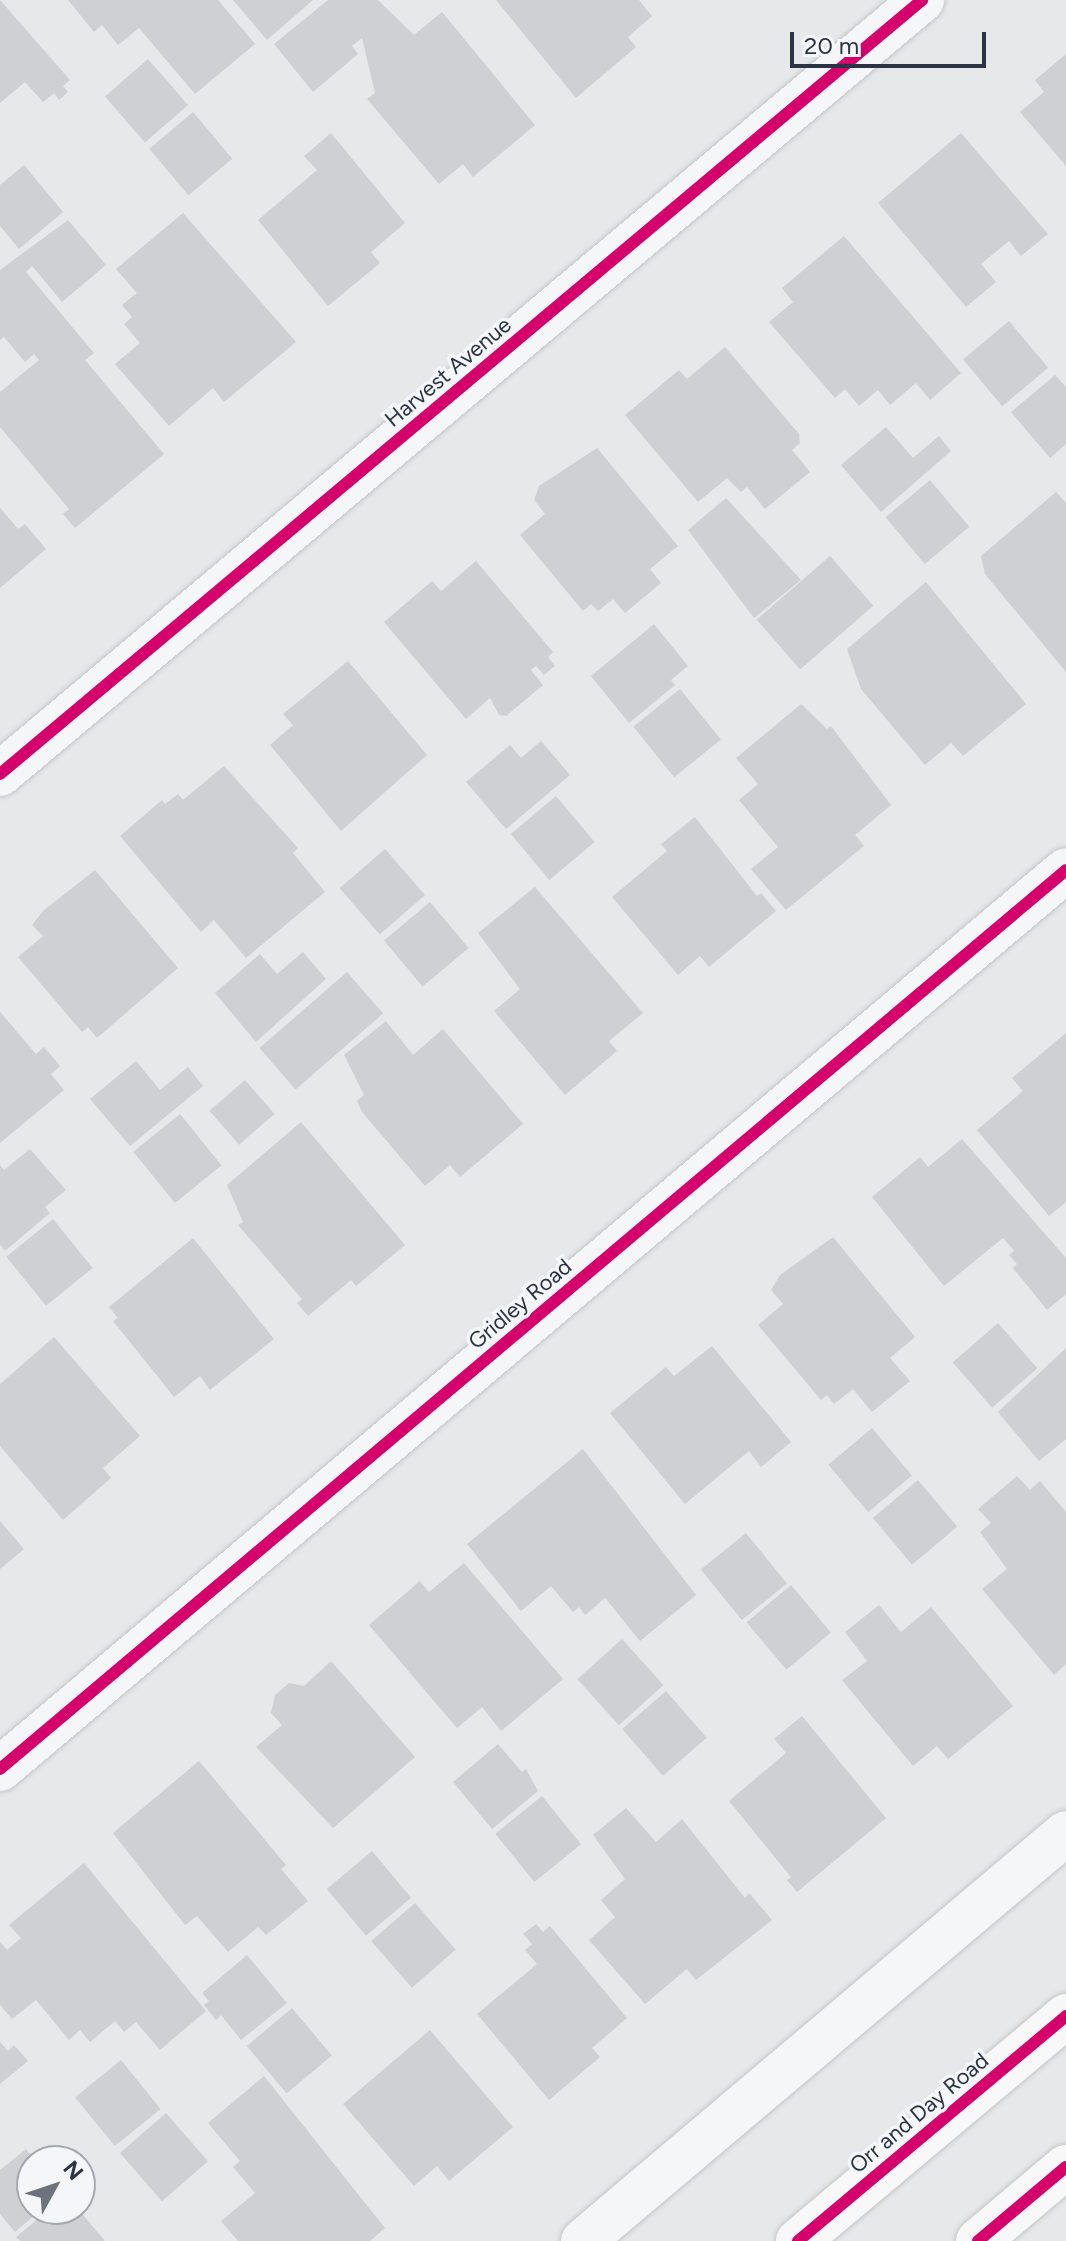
<!DOCTYPE html>
<style>
body{margin:0}
#map{position:relative;width:1066px;height:2241px;overflow:hidden;background:#e6e8ea;font-family:Figtree,sans-serif}
div>[style]{position:absolute}
.building>*{inset:0;background:#ced0d3;transform-origin:0 0}
.roads{filter:drop-shadow(0 0 2px #c4c6c8) drop-shadow(0 0 2px #c4c6c8)}
.minor>*{height:44px;margin:-22px;padding:0 22px;transform-origin:22px;border-radius:22px;background:#f5f6f7}
.major>*{height:44px;margin:-22px;padding:0 22px;transform-origin:22px;border-radius:22px;background:#f8f8f8}
.cycleway>*{height:12px;margin:-6px;padding:0 6px;transform-origin:6px;border-radius:6px;background:#d6006c}
span{translate:-50% -50%;white-space:nowrap;text-align:center;line-height:1.15;-webkit-text-stroke:7px #f4f6f9;paint-order:stroke}
.street-label{font-size:22px;color:#2b3445}
.north{position:absolute;left:16px;top:2145px;width:80px;height:80px;box-sizing:border-box;background:#f4f6f9;border:2px solid #a4a8b1;border-radius:50%;rotate:50deg;font-size:22px;font-weight:700;line-height:32px;text-align:center;color:#2b3445}
.north::after{content:'';display:block;margin:auto;width:28px;height:36px;background:#6c737f;clip-path:polygon(50% 0,100% 100%,50% 72%,0 100%)}
.scale{position:absolute;left:790px;top:32px;width:196px;height:36px;box-sizing:border-box;border:4px solid #2b3445;border-top:0;padding-left:10px;font-size:24px;line-height:28px;white-space:nowrap;color:#2b3445;-webkit-text-stroke:6px #f4f6f9;paint-order:stroke}
</style>
<div id="map">
<div class="building">
<div style="clip-path:polygon(0 0,70px 80px,63px 86px,68px 92px,59px 100px,54px 93px,43px 102px,25px 82px,0 103px)"></div>
<div style="clip-path:polygon(68px 0,218px 0,255px 44px,195px 94px,139px 28px,118px 45px,102px 25px,94px 32px)"></div>
<div style="clip-path:polygon(233px 0,313px 0,267px 40px)"></div>
<div style="clip-path:polygon(328px 0,378px 0,414px 35px,442px 12px,535px 125px,473px 177px,463px 164px,439px 184px,367px 99px,375px 93px,362px 38px,352px 46px,358px 54px,313px 92px,274px 44px)"></div>
<div style="clip-path:polygon(496px 0,639px 0,652px 16px,628px 37px,636px 47px,576px 98px)"></div>
<div style="clip-path:polygon(1066px 54px,1066px 166px,1020px 112px,1044px 92px,1035px 80px)"></div>
<div style="left:148px;top:59px;width:61px;height:57px;rotate:49deg"></div>
<div style="left:193px;top:112px;width:61px;height:57px;rotate:50deg"></div>
<div style="clip-path:polygon(331px 133px,405px 223px,371px 252px,380px 263px,328px 306px,258px 220px,317px 170px,304px 156px)"></div>
<div style="clip-path:polygon(961px 133px,1048px 234px,1021px 256px,1009px 241px,981px 264px,996px 282px,966px 307px,878px 203px)"></div>
<div style="clip-path:polygon(24px 165px,63px 212px,19px 249px,0 226px,0 185px)"></div>
<div style="clip-path:polygon(183px 213px,296px 342px,224px 402px,213px 388px,169px 426px,115px 364px,140px 343px,124px 324px,132px 317px,122px 305px,137px 293px,116px 269px)"></div>
<div style="clip-path:polygon(68px 220px,106px 265px,62px 302px,32px 266px,26px 272px,94px 353px,85px 360px,164px 454px,75px 528px,63px 514px,69px 509px,0 427px,0 392px,39px 360px,34px 354px,25px 362px,4px 337px,0 340px,0 270px)"></div>
<div style="clip-path:polygon(844px 236px,961px 373px,930px 400px,916px 383px,890px 405px,878px 390px,859px 406px,845px 389px,835px 398px,769px 322px,793px 302px,782px 288px)"></div>
<div style="left:1009px;top:321px;width:61px;height:60px;rotate:50deg"></div>
<div style="clip-path:polygon(725px 347px,799px 434px,800px 443px,792px 450px,810px 472px,765px 509px,747px 487px,741px 492px,727px 478px,698px 502px,625px 415px,679px 370px,687px 379px)"></div>
<div style="clip-path:polygon(1055px 375px,1066px 387px,1066px 444px,1050px 458px,1011px 412px)"></div>
<div style="clip-path:polygon(886px 427px,913px 458px,939px 436px,951px 451px,881px 512px,841px 465px)"></div>
<div style="clip-path:polygon(597px 448px,678px 546px,650px 569px,661px 583px,625px 613px,613px 599px,598px 611px,591px 604px,583px 611px,520px 535px,545px 514px,534px 500px,539px 486px)"></div>
<div style="left:930px;top:480px;width:61px;height:58px;rotate:50deg"></div>
<div style="clip-path:polygon(1056px 492px,1066px 503px,1066px 672px,985px 574px,981px 556px)"></div>
<div style="clip-path:polygon(726px 498px,801px 580px,754px 618px,688px 530px)"></div>
<div style="clip-path:polygon(0 508px,18px 529px,25px 524px,46px 549px,0 588px)"></div>
<div style="left:830px;top:556px;width:66px;height:97px;rotate:49deg"></div>
<div style="clip-path:polygon(476px 561px,553px 652px,548px 657px,555px 666px,544px 675px,536px 666px,531px 670px,543px 685px,506px 716px,499px 715px,490px 698px,466px 719px,384px 622px,432px 581px,441px 591px)"></div>
<div style="clip-path:polygon(926px 582px,1026px 704px,963px 756px,951px 743px,925px 765px,861px 689px,847px 649px)"></div>
<div style="clip-path:polygon(654px 624px,688px 666px,671px 680px,675px 685px,629px 723px,591px 676px)"></div>
<div style="clip-path:polygon(348px 661px,427px 755px,341px 831px,270px 745px,293px 725px,283px 714px)"></div>
<div style="left:680px;top:689px;width:65px;height:60px;rotate:51deg"></div>
<div style="clip-path:polygon(801px 704px,827px 729px,831px 726px,891px 805px,855px 835px,864px 846px,786px 910px,751px 869px,778px 847px,739px 800px,758px 784px,736px 758px)"></div>
<div style="clip-path:polygon(541px 741px,570px 775px,506px 829px,466px 782px,510px 745px,521px 758px)"></div>
<div style="clip-path:polygon(224px 766px,298px 848px,293px 853px,325px 892px,246px 958px,214px 920px,201px 932px,120px 836px,162px 800px,165px 804px,178px 794px,183px 800px)"></div>
<div style="left:556px;top:796px;width:60px;height:59px;rotate:50deg"></div>
<div style="clip-path:polygon(695px 817px,757px 896px,761px 893px,776px 911px,709px 967px,700px 956px,678px 975px,612px 897px,667px 851px,661px 844px)"></div>
<div style="left:385px;top:849px;width:61px;height:60px;rotate:49deg"></div>
<div style="clip-path:polygon(95px 870px,178px 968px,97px 1038px,88px 1027px,82px 1032px,18px 957px,43px 936px,32px 925px,43px 911px)"></div>
<div style="clip-path:polygon(535px 887px,643px 1013px,609px 1041px,617px 1051px,565px 1095px,494px 1011px,520px 989px,478px 933px)"></div>
<div style="left:430px;top:902px;width:60px;height:60px;rotate:50deg"></div>
<div style="clip-path:polygon(303px 952px,326px 979px,256px 1042px,215px 993px,260px 954px,277px 974px)"></div>
<div style="left:347px;top:972px;width:55px;height:116px;rotate:49deg"></div>
<div style="clip-path:polygon(0 1012px,36px 1054px,44px 1047px,60px 1066px,51px 1074px,64px 1090px,0 1143px)"></div>
<div style="clip-path:polygon(386px 1021px,413px 1055px,443px 1029px,523px 1124px,460px 1177px,450px 1165px,425px 1186px,362px 1112px,357px 1101px,364px 1095px,344px 1055px)"></div>
<div style="clip-path:polygon(1066px 1033px,1066px 1202px,1049px 1216px,977px 1130px,1023px 1091px,1012px 1078px)"></div>
<div style="clip-path:polygon(136px 1061px,160px 1090px,188px 1067px,203px 1086px,130px 1146px,90px 1099px)"></div>
<div style="left:245px;top:1080px;width:45px;height:47px;rotate:49deg"></div>
<div style="left:180px;top:1114px;width:66px;height:60px;rotate:51deg"></div>
<div style="clip-path:polygon(301px 1122px,405px 1245px,356px 1286px,351px 1280px,308px 1316px,297px 1303px,302px 1299px,238px 1225px,243px 1222px,227px 1185px)"></div>
<div style="clip-path:polygon(962px 1139px,1066px 1258px,1066px 1294px,1047px 1310px,1013px 1268px,1017px 1264px,1009px 1255px,1014px 1251px,1003px 1238px,944px 1286px,872px 1197px,920px 1157px,928px 1167px)"></div>
<div style="clip-path:polygon(30px 1149px,66px 1190px,45px 1207px,50px 1213px,5px 1251px,0 1245px,0 1165px,4px 1170px)"></div>
<div style="left:53px;top:1219px;width:63px;height:60px;rotate:51deg"></div>
<div style="clip-path:polygon(833px 1237px,915px 1337px,890px 1358px,910px 1381px,872px 1412px,853px 1389px,834px 1404px,827px 1395px,821px 1400px,758px 1325px,783px 1304px,771px 1290px,780px 1275px)"></div>
<div style="clip-path:polygon(193px 1238px,274px 1339px,210px 1390px,200px 1376px,174px 1397px,113px 1321px,118px 1318px,109px 1307px)"></div>
<div style="left:998px;top:1323px;width:60px;height:60px;rotate:49deg"></div>
<div style="clip-path:polygon(54px 1337px,140px 1436px,103px 1468px,111px 1478px,63px 1520px,0 1446px,0 1384px)"></div>
<div style="clip-path:polygon(712px 1346px,791px 1442px,761px 1467px,749px 1451px,685px 1504px,610px 1413px,666px 1367px,674px 1376px)"></div>
<div style="clip-path:polygon(1066px 1348px,1066px 1439px,1039px 1461px,998px 1412px)"></div>
<div style="left:872px;top:1428px;width:62px;height:57px;rotate:50deg"></div>
<div style="clip-path:polygon(583px 1449px,696px 1595px,640px 1641px,605px 1598px,585px 1615px,579px 1607px,573px 1612px,551px 1586px,521px 1611px,467px 1544px)"></div>
<div style="clip-path:polygon(1017px 1476px,1030px 1490px,1040px 1481px,1066px 1512px,1066px 1664px,1054px 1675px,982px 1589px,1007px 1569px,980px 1532px,991px 1523px,978px 1509px)"></div>
<div style="left:918px;top:1480px;width:61px;height:59px;rotate:50deg"></div>
<div style="clip-path:polygon(0 1521px,24px 1549px,0 1569px)"></div>
<div style="left:746px;top:1533px;width:65px;height:58px;rotate:51deg"></div>
<div style="clip-path:polygon(464px 1563px,563px 1679px,501px 1731px,482px 1707px,457px 1728px,369px 1625px,420px 1581px,429px 1592px)"></div>
<div style="left:791px;top:1585px;width:62px;height:58px;rotate:50deg"></div>
<div style="clip-path:polygon(879px 1605px,901px 1632px,931px 1607px,1013px 1706px,948px 1759px,937px 1746px,913px 1766px,842px 1680px,867px 1661px,845px 1632px)"></div>
<div style="left:622px;top:1639px;width:62px;height:60px;rotate:48deg"></div>
<div style="clip-path:polygon(331px 1661px,415px 1757px,333px 1828px,256px 1747px,282px 1725px,271px 1713px,275px 1695px,289px 1683px,304px 1686px)"></div>
<div style="left:666px;top:1691px;width:62px;height:58px;rotate:49deg"></div>
<div style="clip-path:polygon(802px 1716px,886px 1818px,797px 1892px,787px 1880px,791px 1877px,729px 1801px,786px 1753px,774px 1739px)"></div>
<div style="clip-path:polygon(498px 1744px,522px 1772px,526px 1769px,538px 1791px,492px 1829px,453px 1782px)"></div>
<div style="clip-path:polygon(199px 1761px,286px 1865px,281px 1869px,308px 1901px,266px 1935px,258px 1927px,228px 1952px,197px 1916px,185px 1925px,113px 1833px)"></div>
<div style="left:542px;top:1796px;width:62px;height:60px;rotate:51deg"></div>
<div style="clip-path:polygon(626px 1808px,656px 1842px,682px 1819px,745px 1898px,749px 1893px,772px 1920px,696px 1980px,687px 1969px,645px 2004px,589px 1940px,615px 1917px,601px 1900px,625px 1879px,593px 1835px)"></div>
<div style="left:372px;top:1851px;width:61px;height:59px;rotate:50deg"></div>
<div style="clip-path:polygon(84px 1863px,206px 2011px,160px 2050px,136px 2022px,124px 2032px,115px 2021px,90px 2042px,80px 2030px,69px 2040px,36px 2000px,12px 2019px,0 2005px,0 1942px,7px 1950px,21px 1938px,9px 1925px)"></div>
<div style="left:415px;top:1903px;width:62px;height:58px;rotate:49deg"></div>
<div style="clip-path:polygon(536px 1924px,543px 1932px,550px 1926px,627px 2018px,592px 2048px,600px 2057px,549px 2100px,477px 2014px,537px 1964px,525px 1950px,532px 1944px,523px 1934px)"></div>
<div style="clip-path:polygon(247px 1955px,287px 2003px,241px 2040px,221px 2015px,216px 2020px,204px 2005px,209px 2001px,202px 1993px)"></div>
<div style="left:292px;top:2008px;width:62px;height:59px;rotate:50deg"></div>
<div style="clip-path:polygon(430px 2030px,513px 2127px,449px 2181px,437px 2166px,414px 2186px,343px 2104px)"></div>
<div style="clip-path:polygon(0 2042px,8px 2051px,14px 2045px,28px 2061px,0 2084px)"></div>
<div style="left:121px;top:2060px;width:63px;height:59px;rotate:51deg"></div>
<div style="clip-path:polygon(264px 2076px,385px 2228px,370px 2241px,238px 2241px,221px 2221px,255px 2193px,233px 2167px,240px 2161px,208px 2123px)"></div>
<div style="left:166px;top:2113px;width:64px;height:61px;rotate:49deg"></div>
<div style="clip-path:polygon(26px 2149px,36px 2161px,32px 2209px,42px 2209px,15px 2232px,0 2214px,0 2170px)"></div>
<div style="clip-path:polygon(50px 2209px,78px 2209px,105px 2241px,20px 2241px,16px 2237px)"></div>
</div>
<div class="roads">
<div class="minor">
<div style="left:0;top:774px;width:1204px;rotate:-40.01deg"></div>
<div style="left:0;top:1769px;width:1394px;rotate:-40.14deg"></div>
<div style="left:583px;top:2241px;width:632px;rotate:-40.19deg"></div>
</div>
<div class="major">
<div style="left:798px;top:2241px;width:350px;rotate:-40deg"></div>
<div style="left:978px;top:2241px;width:115px;rotate:-40.1deg"></div>
</div>
</div>
<div class="cycleway">
<div style="left:0;top:774px;width:1204px;rotate:-40.01deg"></div>
<div style="left:0;top:1769px;width:1394px;rotate:-40.14deg"></div>
<div style="left:798px;top:2241px;width:350px;rotate:-40deg"></div>
<div style="left:978px;top:2241px;width:115px;rotate:-40.1deg"></div>
</div>
<div class="street-label">
<span style="left:448px;top:372px;rotate:-40deg">Harvest Avenue</span>
<span style="left:520px;top:1304px;rotate:-40deg">Gridley Road</span>
<span style="left:919px;top:2113px;rotate:-40deg">Orr and Day Road</span>
</div>
<div class="north">N</div>
<div class="scale">20 m</div>
</div>
